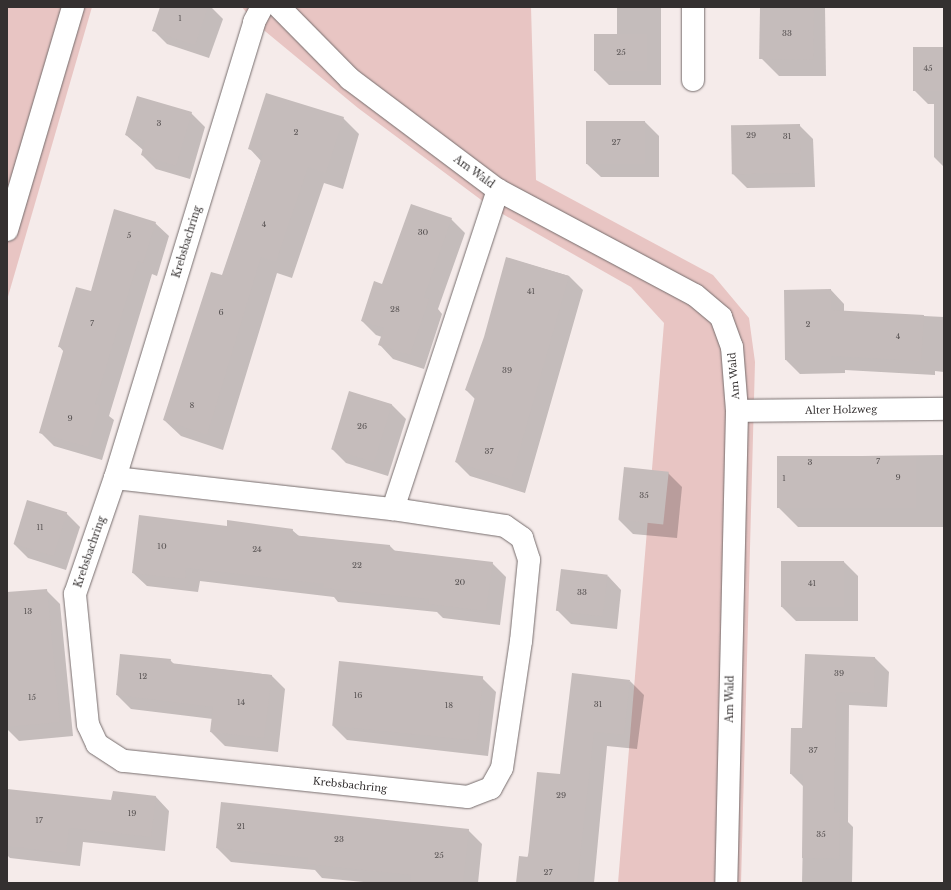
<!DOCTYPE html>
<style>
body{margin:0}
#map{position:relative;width:951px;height:890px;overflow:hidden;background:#f5ebea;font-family:"Libre Baskerville",serif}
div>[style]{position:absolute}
.green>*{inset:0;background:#e8c5c3}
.shadow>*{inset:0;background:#0003}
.building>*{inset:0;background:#c5bcbb;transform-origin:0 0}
.roads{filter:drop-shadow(0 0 1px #766d6d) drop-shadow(0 0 1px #766d6d)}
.minor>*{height:22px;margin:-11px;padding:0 11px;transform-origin:11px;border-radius:11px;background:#fff}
span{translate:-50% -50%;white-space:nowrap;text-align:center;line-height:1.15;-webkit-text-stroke:3px #fff;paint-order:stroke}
.number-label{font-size:8px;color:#585353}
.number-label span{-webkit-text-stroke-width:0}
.street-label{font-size:10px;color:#343030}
.frame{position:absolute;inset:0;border:8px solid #343030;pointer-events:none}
</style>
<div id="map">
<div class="green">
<div style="clip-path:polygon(7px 7px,92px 7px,7px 300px)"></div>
<div style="clip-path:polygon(242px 7px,531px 7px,536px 180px,713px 275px,749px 318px,755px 362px,741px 883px,618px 883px,664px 323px,631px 287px,492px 208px,358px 108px,254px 22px)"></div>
</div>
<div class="shadow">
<div style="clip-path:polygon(161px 7px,211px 7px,223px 19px,209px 58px,167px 44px,153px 30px)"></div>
<div style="clip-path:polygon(617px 7px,671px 7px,661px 8px,661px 85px,609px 85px,595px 71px,595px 35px,617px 35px)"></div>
<div style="clip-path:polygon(761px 7px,825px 7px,826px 76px,779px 76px,761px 58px)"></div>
<div style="clip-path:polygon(944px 48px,944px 167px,934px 157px,934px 104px,928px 104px,914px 90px)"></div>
<div style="clip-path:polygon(191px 113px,205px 127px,190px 179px,156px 169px,142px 155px,143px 150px,126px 135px)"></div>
<div style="clip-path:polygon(343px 118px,359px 134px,343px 189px,324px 183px,292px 278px,277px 273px,223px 450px,181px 436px,164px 420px,222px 277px,261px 161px,250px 149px)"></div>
<div style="clip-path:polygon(645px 122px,659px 136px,659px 177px,601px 177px,587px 164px)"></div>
<div style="clip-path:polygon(799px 125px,813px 139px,815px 187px,747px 188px,733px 174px)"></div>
<div style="clip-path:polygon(451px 219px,465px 233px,438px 309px,442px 314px,424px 369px,393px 359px,380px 345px,382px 337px,376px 335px,362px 321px,383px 285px)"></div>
<div style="clip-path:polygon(155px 223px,169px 236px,157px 276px,152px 274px,109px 416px,114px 420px,102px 460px,54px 446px,41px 433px,64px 352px,59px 346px,91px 293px)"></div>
<div style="clip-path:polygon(507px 258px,569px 276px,583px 290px,525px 493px,470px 476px,456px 462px,476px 400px,466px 390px,485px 338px)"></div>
<div style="clip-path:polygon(831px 290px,844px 304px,844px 312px,944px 317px,944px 372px,935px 371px,935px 375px,845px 370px,845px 373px,800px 374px,786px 360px)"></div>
<div style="clip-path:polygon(350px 392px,392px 405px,406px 419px,388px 476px,346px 463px,332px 449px)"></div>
<div style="clip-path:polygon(944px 455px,944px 527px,798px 527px,778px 507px,778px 457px)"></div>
<div style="clip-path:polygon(668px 473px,682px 487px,677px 538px,633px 534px,619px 520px)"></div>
<div style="clip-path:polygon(66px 513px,80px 527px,66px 570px,28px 558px,14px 544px)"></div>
<div style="clip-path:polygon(227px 527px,292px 530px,299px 536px,390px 546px,395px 551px,492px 563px,506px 577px,500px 625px,443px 618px,437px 612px,338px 602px,334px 597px,200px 581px,198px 592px,147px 586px,133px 573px)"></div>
<div style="clip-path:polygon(844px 562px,858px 576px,858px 621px,796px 621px,782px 607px)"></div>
<div style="clip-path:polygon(608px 576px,621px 590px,617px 629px,571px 624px,557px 610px)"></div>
<div style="clip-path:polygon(46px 590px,60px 604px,73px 736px,19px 741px,7px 729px,7px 593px)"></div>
<div style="clip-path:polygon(806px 655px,875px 658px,889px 672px,887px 707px,849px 705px,848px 822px,853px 827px,852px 883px,802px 883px,804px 787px,791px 774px,803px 729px)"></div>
<div style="clip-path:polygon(170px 660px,174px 664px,271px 675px,285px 689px,278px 752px,225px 746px,211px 732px,213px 719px,131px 709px,117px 695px)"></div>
<div style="clip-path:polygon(482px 678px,496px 692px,488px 756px,347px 740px,333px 726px)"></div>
<div style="clip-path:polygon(630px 681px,644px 695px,637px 749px,607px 746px,594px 883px,517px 883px,560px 775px)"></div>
<div style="clip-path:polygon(7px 790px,112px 801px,156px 797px,169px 811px,165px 851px,83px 842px,80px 866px,10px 858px,7px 855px)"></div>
<div style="clip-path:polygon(468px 830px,482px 844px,478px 883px,374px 883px,322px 878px,315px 870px,231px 862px,217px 848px)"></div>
</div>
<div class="building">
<div style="clip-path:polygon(160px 7px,208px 7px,195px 45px,152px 31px)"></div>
<div style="left:760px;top:8px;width:54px;height:51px;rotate:1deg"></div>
<div style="left:594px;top:34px;width:53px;height:37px"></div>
<div style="left:913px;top:47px;width:31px;height:44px"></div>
<div style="clip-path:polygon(266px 93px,344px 117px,326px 173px,308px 167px,276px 262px,261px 257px,207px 435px,163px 420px,211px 272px,222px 275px,263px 154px,248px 149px)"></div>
<div style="clip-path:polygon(137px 96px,192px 112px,176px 166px,141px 155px,145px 141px,125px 135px)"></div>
<div style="left:586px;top:121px;width:59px;height:43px"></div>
<div style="left:800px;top:124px;width:49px;height:69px;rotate:89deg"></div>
<div style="clip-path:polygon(411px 204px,452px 218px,424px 297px,429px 299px,410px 355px,378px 345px,384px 328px,361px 321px,374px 281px,382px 284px)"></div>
<div style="clip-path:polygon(114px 209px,156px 222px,143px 263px,138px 261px,95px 404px,100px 405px,88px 447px,39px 433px,64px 348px,58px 347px,76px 287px,91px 291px)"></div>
<div style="clip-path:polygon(506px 257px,569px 276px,511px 480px,455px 462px,476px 394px,465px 390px,484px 337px)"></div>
<div style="clip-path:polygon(831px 289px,831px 310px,924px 315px,921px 361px,831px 356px,831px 360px,785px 360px,784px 290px)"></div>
<div style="left:349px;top:391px;width:45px;height:61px;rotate:17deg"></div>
<div style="left:777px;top:456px;width:139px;height:52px"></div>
<div style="left:624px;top:467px;width:45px;height:53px;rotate:6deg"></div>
<div style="left:27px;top:500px;width:42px;height:46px;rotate:17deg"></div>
<div style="clip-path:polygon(139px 515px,227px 526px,227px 520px,293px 529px,292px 535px,390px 545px,390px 550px,493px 562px,486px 611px,428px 604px,429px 599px,323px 588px,324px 584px,186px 568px,185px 579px,132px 573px)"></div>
<div style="left:781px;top:561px;width:63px;height:46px"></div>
<div style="left:561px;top:569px;width:47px;height:42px;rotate:7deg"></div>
<div style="clip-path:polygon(47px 589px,60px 722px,7px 727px,7px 592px)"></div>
<div style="clip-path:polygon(120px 654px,171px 659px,170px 663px,272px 675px,264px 738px,210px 732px,213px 707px,116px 695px)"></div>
<div style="clip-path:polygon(805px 654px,875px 657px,874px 693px,836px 692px,834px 812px,840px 813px,839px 859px,802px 858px,803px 774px,790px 774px,791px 728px,802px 728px)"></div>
<div style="left:339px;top:661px;width:145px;height:65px;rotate:6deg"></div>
<div style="clip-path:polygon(572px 673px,630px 680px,624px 735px,594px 732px,577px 883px,516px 883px,519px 856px,528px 857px,537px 772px,560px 774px)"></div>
<div style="clip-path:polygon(7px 789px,111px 800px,113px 791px,156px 796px,151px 837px,69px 828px,66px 853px,7px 846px)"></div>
<div style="clip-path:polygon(221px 802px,469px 829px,463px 883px,410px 883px,411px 875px,307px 864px,308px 858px,216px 848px)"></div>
</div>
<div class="roads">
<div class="minor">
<div style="left:279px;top:7px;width:101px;rotate:45.4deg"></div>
<div style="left:350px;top:79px;width:185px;rotate:36.9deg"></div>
<div style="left:498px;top:190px;width:223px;rotate:28.1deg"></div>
<div style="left:695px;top:295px;width:34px;rotate:40deg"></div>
<div style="left:721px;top:317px;width:32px;rotate:70deg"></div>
<div style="left:732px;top:347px;width:64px;rotate:85.5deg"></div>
<div style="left:737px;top:411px;width:472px;rotate:91.3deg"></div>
<div style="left:693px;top:80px;width:73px;rotate:-90deg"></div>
<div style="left:7px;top:230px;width:233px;rotate:-73.5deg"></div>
<div style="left:737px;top:411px;width:207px;rotate:-0.6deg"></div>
<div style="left:115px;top:478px;width:280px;rotate:6.4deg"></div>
<div style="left:393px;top:509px;width:113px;rotate:8.6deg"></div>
<div style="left:505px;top:526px;width:21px;rotate:35deg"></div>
<div style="left:522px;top:538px;width:23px;rotate:72deg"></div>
<div style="left:529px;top:560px;width:81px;rotate:95.6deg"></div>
<div style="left:521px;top:641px;width:128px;rotate:98.5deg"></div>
<div style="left:502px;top:768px;width:23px;rotate:119deg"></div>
<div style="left:491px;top:788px;width:25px;rotate:159deg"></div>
<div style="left:468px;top:797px;width:347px;rotate:-174deg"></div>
<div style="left:123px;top:761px;width:31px;rotate:-147deg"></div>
<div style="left:97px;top:744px;width:21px;rotate:-115deg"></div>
<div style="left:88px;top:725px;width:132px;rotate:-95.7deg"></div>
<div style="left:75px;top:594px;width:123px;rotate:-71deg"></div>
<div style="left:115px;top:478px;width:477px;rotate:-73deg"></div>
<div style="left:254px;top:22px;width:17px;rotate:-62deg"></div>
<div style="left:393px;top:509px;width:336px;rotate:-71.8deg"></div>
</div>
</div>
<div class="number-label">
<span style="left:180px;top:19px">1</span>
<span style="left:787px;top:34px">33</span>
<span style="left:621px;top:53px">25</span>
<span style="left:928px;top:69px">45</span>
<span style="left:159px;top:124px">3</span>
<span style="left:296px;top:133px">2</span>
<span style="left:751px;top:136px">29</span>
<span style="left:787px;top:137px">31</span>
<span style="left:616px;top:143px">27</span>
<span style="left:264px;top:225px">4</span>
<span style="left:423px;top:233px">30</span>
<span style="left:129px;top:236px">5</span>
<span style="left:531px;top:292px">41</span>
<span style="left:395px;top:310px">28</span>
<span style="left:221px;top:313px">6</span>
<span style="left:92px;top:324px">7</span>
<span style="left:808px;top:325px">2</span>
<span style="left:898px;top:337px">4</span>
<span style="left:507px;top:371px">39</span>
<span style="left:192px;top:406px">8</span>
<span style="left:70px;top:419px">9</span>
<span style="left:362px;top:427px">26</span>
<span style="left:489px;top:452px">37</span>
<span style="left:878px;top:462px">7</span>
<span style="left:810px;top:463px">3</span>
<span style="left:898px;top:478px">9</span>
<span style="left:784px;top:479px">1</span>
<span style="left:644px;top:496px">35</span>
<span style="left:40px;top:528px">11</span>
<span style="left:162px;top:547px">10</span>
<span style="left:257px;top:550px">24</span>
<span style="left:357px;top:566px">22</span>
<span style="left:460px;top:583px">20</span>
<span style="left:812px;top:584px">41</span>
<span style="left:582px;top:593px">33</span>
<span style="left:28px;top:612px">13</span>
<span style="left:839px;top:674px">39</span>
<span style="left:143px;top:677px">12</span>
<span style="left:358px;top:696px">16</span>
<span style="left:32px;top:698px">15</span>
<span style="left:241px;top:703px">14</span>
<span style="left:598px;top:705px">31</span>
<span style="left:449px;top:706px">18</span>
<span style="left:813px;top:751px">37</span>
<span style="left:561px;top:796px">29</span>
<span style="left:132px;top:814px">19</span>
<span style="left:39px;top:821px">17</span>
<span style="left:241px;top:827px">21</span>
<span style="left:821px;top:835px">35</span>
<span style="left:339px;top:840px">23</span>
<span style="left:439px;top:856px">25</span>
<span style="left:548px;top:873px">27</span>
</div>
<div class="street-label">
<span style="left:474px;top:172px;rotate:36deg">Am Wald</span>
<span style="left:187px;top:242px;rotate:-73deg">Krebsbachring</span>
<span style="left:734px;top:376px;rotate:-95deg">Am Wald</span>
<span style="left:841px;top:410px;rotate:-1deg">Alter Holzweg</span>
<span style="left:90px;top:552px;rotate:-71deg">Krebsbachring</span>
<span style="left:730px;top:699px;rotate:-89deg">Am Wald</span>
<span style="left:350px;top:785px;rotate:6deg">Krebsbachring</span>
</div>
<div class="frame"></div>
</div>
